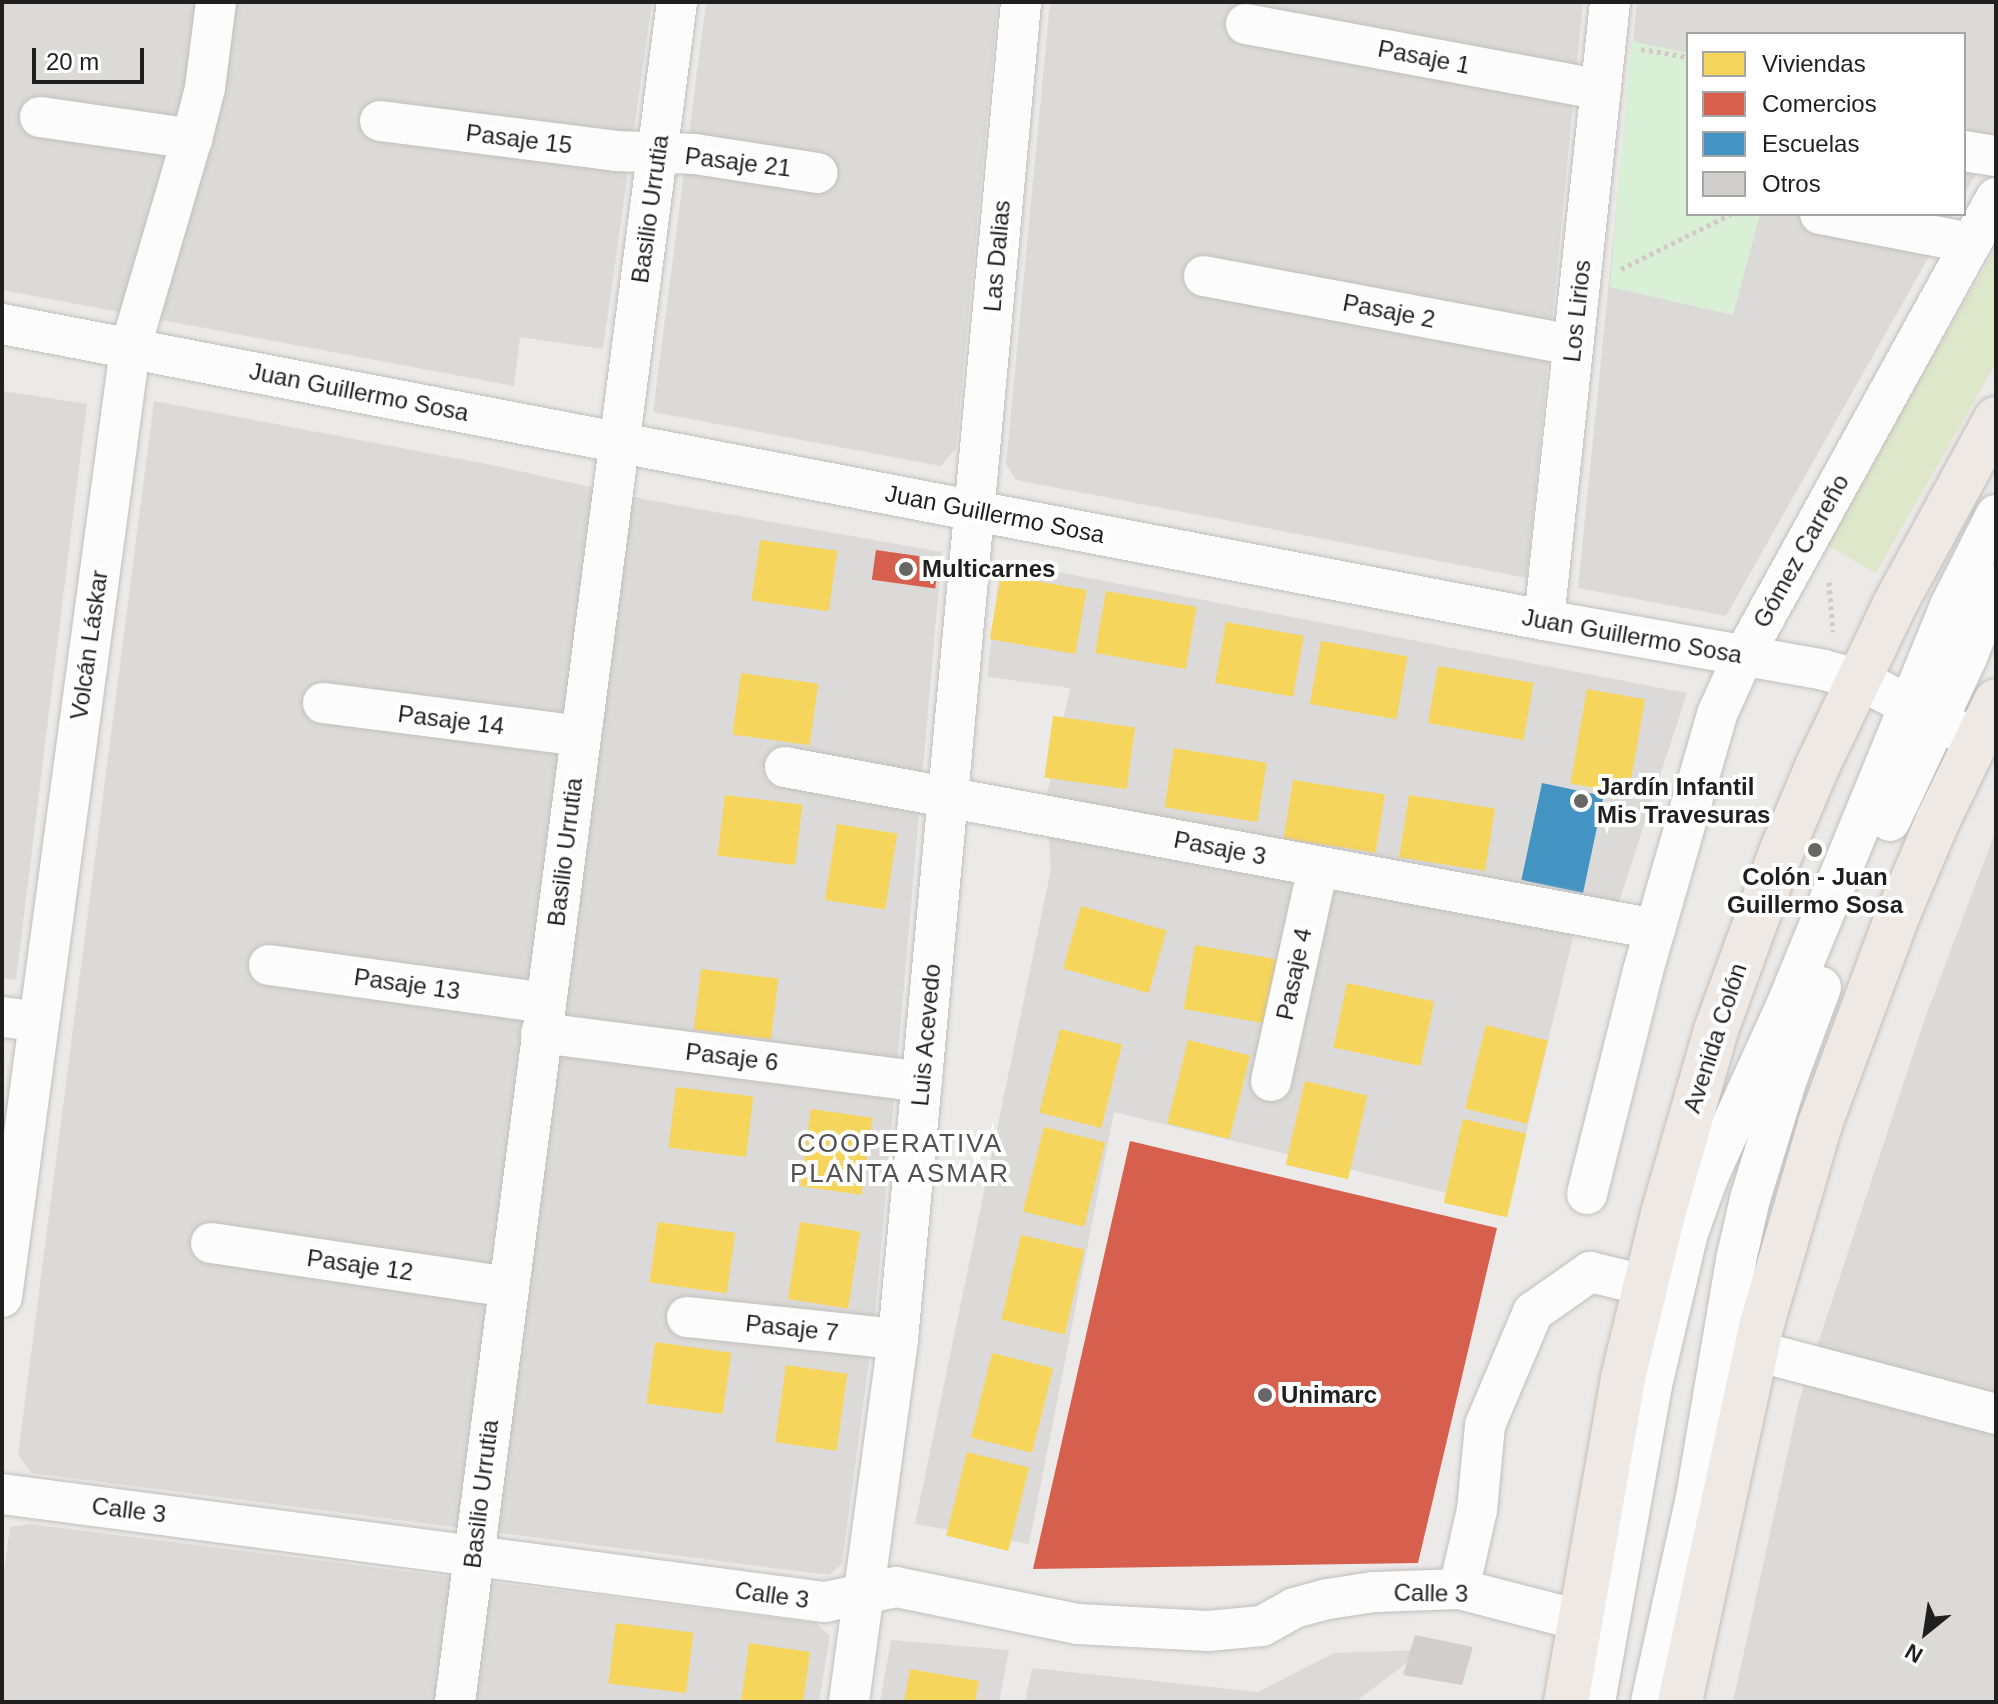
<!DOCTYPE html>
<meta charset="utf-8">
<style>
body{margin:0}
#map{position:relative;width:1998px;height:1704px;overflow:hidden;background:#eceae8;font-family:Arial,sans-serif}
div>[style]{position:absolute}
.residential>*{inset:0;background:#dcdad9}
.religious>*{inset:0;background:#dbdad9}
.grass>*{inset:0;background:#dee7ca}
.park>*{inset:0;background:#daf0d6}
.homes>*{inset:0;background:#f6d55c;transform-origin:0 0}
.shops>*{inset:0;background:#d6604d;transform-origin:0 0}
.schools>*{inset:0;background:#4393c3;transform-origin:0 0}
.building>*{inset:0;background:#d1cecd}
.path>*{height:5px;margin-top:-2.5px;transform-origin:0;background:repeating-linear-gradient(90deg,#d5c8c8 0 4px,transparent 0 8px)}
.roads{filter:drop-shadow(0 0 2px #c0bfbe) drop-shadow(0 0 2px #c0bfbe)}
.minor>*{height:40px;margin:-20px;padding:0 20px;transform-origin:20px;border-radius:20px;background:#fcfcfc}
.major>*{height:44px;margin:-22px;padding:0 22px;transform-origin:22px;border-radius:22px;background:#efe9e5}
.dots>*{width:22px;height:22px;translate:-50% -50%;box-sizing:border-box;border:4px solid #fff;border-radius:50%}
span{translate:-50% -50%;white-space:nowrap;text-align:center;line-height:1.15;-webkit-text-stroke:8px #fff;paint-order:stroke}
.street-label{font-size:24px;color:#1f1f1f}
.poi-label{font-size:24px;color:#1f1f1f;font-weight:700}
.left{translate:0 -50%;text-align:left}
.neighbourhood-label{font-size:26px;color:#525252;letter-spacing:2px}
.frame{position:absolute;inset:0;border:4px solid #1f1f1f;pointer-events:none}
.legend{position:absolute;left:1686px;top:32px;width:280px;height:184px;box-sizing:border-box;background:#fff;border:2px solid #a5a5a5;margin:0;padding:10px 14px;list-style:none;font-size:24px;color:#1f1f1f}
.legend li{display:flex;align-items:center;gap:16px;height:40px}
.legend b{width:40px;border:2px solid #a5a5a5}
.north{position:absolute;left:1886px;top:1592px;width:80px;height:80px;-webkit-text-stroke:6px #fff;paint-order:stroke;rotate:210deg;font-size:22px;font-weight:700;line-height:32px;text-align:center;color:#1f1f1f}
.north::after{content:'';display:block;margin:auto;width:28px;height:36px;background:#1f1f1f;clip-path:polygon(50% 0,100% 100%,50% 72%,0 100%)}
.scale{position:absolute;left:32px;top:48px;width:112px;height:36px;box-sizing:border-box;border:4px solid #1f1f1f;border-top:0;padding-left:10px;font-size:24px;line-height:28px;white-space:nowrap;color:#1f1f1f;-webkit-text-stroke:6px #fff;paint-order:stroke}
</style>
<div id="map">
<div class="residential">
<div style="clip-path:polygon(2px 2px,652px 2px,603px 349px,520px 337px,514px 386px,2px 290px)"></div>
<div style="clip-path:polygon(706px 2px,998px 2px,956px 448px,941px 466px,653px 412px)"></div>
<div style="clip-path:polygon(1050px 2px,1583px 2px,1527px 578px,1016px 480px,1006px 464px)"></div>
<div style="clip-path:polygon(1637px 2px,1996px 2px,1996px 138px,1964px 195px,1964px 34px,1688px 34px,1688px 214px,1953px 214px,1726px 616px,1578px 588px)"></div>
<div style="clip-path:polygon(2px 391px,87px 404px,16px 980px,2px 978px)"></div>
<div style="clip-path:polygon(154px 401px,497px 466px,648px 500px,942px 552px,875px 1316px,842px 1564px,829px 1575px,31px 1473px,18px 1455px)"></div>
<div style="clip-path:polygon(1011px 563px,1687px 693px,1618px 905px,1583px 896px,1508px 1208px,1114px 1112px,1029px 1544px,915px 1524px,1051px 869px,1046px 799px,1070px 688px,987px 677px,999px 573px)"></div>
<div style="clip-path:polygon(1996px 830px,1996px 1702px,1733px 1702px,1799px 1401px,1924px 1021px)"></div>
<div style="clip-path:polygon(29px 1524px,816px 1623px,830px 1636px,819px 1702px,2px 1702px,2px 1585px,10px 1527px)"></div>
<div style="clip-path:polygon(891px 1640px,1009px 1650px,999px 1702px,880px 1702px)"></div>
</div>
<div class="religious">
<div style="clip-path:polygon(1424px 1650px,1355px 1702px,1025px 1702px,1032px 1668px,1258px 1692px,1334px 1653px)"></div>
</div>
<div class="grass">
<div style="clip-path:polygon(1996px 247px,1996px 363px,1876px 573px,1825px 544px)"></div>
</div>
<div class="park">
<div style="clip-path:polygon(1631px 41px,1688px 53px,1688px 214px,1760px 214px,1733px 315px,1610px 287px)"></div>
</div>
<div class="homes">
<div style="left:760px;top:540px;width:78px;height:61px;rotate:8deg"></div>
<div style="left:1001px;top:575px;width:87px;height:65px;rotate:10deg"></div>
<div style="left:1106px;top:591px;width:92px;height:63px;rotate:10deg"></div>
<div style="left:1226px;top:622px;width:79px;height:62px;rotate:10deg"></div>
<div style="left:1321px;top:641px;width:88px;height:64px;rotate:10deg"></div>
<div style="left:1438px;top:666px;width:97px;height:58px;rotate:10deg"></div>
<div style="left:741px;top:673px;width:78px;height:62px;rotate:8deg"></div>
<div style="left:1587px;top:689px;width:59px;height:96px;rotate:10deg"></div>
<div style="left:1053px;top:716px;width:83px;height:62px;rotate:8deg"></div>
<div style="left:1174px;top:748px;width:94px;height:60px;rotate:9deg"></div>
<div style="left:1293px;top:780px;width:93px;height:59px;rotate:9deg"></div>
<div style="left:725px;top:795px;width:78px;height:61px;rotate:7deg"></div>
<div style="left:1409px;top:795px;width:87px;height:63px;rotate:9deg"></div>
<div style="left:837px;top:824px;width:61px;height:77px;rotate:9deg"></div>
<div style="left:1081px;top:906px;width:89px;height:65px;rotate:16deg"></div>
<div style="left:1195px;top:945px;width:89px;height:65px;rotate:10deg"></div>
<div style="left:701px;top:969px;width:78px;height:61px;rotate:7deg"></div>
<div style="left:1347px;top:983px;width:89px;height:66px;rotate:12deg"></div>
<div style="left:1486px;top:1025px;width:64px;height:86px;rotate:14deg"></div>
<div style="left:1060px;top:1029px;width:64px;height:86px;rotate:14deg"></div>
<div style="left:1188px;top:1040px;width:64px;height:86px;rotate:14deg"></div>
<div style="left:1305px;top:1081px;width:64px;height:86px;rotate:13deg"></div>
<div style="left:676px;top:1087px;width:78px;height:61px;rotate:7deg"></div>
<div style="left:811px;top:1109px;width:62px;height:78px;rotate:8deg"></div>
<div style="left:1463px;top:1119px;width:65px;height:86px;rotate:13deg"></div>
<div style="left:1044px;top:1127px;width:63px;height:87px;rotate:14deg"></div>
<div style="left:658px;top:1222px;width:78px;height:61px;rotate:8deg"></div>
<div style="left:800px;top:1222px;width:61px;height:78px;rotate:9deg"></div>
<div style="left:1021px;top:1235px;width:65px;height:87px;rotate:13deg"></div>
<div style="left:655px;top:1342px;width:77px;height:62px;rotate:8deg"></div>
<div style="left:992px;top:1353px;width:63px;height:87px;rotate:14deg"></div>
<div style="left:786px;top:1365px;width:62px;height:78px;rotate:8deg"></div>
<div style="left:967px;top:1452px;width:64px;height:86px;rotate:14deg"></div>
<div style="left:616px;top:1623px;width:78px;height:61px;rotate:7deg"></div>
<div style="clip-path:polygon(749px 1643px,810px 1652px,803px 1702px,741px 1702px)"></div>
<div style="clip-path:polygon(910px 1669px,979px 1681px,975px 1702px,904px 1702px)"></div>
</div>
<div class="shops">
<div style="left:876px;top:550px;width:64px;height:30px;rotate:8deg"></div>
<div style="clip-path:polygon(1130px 1141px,1497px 1228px,1418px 1563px,1033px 1569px)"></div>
</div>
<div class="schools">
<div style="left:1542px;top:783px;width:63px;height:99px;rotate:12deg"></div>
</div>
<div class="building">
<div style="clip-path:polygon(1415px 1635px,1473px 1647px,1462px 1685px,1403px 1675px)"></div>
</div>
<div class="path">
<div style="left:1641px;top:49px;width:48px;rotate:9.7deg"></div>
<div style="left:1621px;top:269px;width:123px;rotate:-26.6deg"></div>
<div style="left:1829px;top:582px;width:50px;rotate:85.4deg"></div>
</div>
<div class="roads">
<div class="minor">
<div style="left:1246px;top:24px;width:361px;rotate:10.5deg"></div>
<div style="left:40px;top:117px;width:154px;rotate:8.2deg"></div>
<div style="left:380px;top:121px;width:238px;rotate:7.2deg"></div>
<div style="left:616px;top:151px;width:79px;rotate:2.2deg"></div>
<div style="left:695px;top:154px;width:124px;rotate:8.8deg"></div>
<div style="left:1964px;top:151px;width:32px;rotate:9deg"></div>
<div style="left:1820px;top:214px;width:154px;rotate:10.9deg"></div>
<div style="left:1204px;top:276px;width:375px;rotate:10.6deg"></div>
<div style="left:2px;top:324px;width:1570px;rotate:10.87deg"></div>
<div style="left:1544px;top:620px;width:284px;rotate:10.1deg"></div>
<div style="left:1824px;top:670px;width:35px;rotate:15deg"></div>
<div style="left:1858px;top:679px;width:133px;rotate:27.3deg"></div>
<div style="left:1544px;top:620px;width:622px;rotate:-83.9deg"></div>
<div style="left:323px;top:703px;width:259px;rotate:7.3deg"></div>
<div style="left:785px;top:767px;width:885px;rotate:10.55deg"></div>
<div style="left:1890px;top:821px;width:181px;rotate:-64.8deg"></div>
<div style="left:1967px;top:657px;width:78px;rotate:-68.1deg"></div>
<div style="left:269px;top:965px;width:279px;rotate:7.8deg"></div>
<div style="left:2px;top:1017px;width:35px;rotate:7deg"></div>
<div style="left:541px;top:1033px;width:384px;rotate:7.3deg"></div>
<div style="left:1271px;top:1081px;width:219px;rotate:-77.6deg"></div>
<div style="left:1587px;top:1194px;width:230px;rotate:-75.9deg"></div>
<div style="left:1643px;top:971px;width:267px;rotate:-73.9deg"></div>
<div style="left:1717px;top:714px;width:63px;rotate:-65.5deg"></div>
<div style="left:1743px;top:657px;width:524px;rotate:-61.14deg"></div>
<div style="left:211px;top:1243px;width:300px;rotate:8.4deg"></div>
<div style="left:2px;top:1297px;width:957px;rotate:-82.31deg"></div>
<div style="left:130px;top:349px;width:219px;rotate:-73.6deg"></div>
<div style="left:192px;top:139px;width:53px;rotate:-75.7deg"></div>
<div style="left:205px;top:88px;width:87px;rotate:-82.7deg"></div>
<div style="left:687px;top:1317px;width:212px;rotate:6deg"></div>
<div style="left:1756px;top:1351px;width:248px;rotate:14.7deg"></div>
<div style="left:2px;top:1494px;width:830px;rotate:7.48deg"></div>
<div style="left:825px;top:1602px;width:73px;rotate:-11.9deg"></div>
<div style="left:896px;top:1587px;width:186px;rotate:11.5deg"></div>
<div style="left:1078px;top:1624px;width:130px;rotate:3.1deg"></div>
<div style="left:1208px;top:1631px;width:54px;rotate:-5.3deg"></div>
<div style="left:1262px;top:1626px;width:37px;rotate:-29deg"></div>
<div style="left:1294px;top:1608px;width:35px;rotate:-15deg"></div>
<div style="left:1328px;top:1599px;width:47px;rotate:-8.7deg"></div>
<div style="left:1374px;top:1592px;width:85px;rotate:-2deg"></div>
<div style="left:1459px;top:1589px;width:124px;rotate:14.5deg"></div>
<div style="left:1459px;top:1589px;width:81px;rotate:-77.2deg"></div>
<div style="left:1477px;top:1510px;width:85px;rotate:-84.6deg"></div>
<div style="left:1485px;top:1425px;width:123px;rotate:-67deg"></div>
<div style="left:1533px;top:1312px;width:70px;rotate:-35.1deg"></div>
<div style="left:1590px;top:1272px;width:56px;rotate:13.5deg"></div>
<div style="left:455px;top:1702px;width:1714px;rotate:-82.56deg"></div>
<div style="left:849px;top:1702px;width:366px;rotate:-82.3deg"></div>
<div style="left:898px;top:1339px;width:1343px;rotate:-84.74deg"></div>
<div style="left:1595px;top:1702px;width:322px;rotate:-79.8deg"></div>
<div style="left:1652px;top:1385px;width:156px;rotate:-76.7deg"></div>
<div style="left:1688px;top:1233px;width:59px;rotate:-70.3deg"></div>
<div style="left:1708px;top:1177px;width:188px;rotate:-65.5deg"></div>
<div style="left:1786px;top:1006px;width:432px;rotate:-67.7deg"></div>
<div style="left:1950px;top:606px;width:102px;rotate:-63.2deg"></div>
<div style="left:1651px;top:1702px;width:210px;rotate:-77.6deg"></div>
<div style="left:1696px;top:1497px;width:240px;rotate:-80.4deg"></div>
<div style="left:1736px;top:1260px;width:63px;rotate:-77.1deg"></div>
<div style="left:1750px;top:1199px;width:126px;rotate:-72.9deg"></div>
<div style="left:1787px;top:1079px;width:98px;rotate:-69.7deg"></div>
</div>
<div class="major">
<div style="left:1566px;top:1702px;width:329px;rotate:-80deg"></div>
<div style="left:1623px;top:1378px;width:169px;rotate:-76.3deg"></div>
<div style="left:1663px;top:1214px;width:191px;rotate:-73.9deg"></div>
<div style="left:1716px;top:1030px;width:189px;rotate:-69.9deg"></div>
<div style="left:1781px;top:852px;width:92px;rotate:-67deg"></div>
<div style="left:1817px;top:767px;width:181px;rotate:-64.4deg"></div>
<div style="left:1895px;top:604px;width:211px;rotate:-61.4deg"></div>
<div style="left:1680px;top:1702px;width:387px;rotate:-77.8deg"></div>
<div style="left:1762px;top:1324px;width:208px;rotate:-73.8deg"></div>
<div style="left:1820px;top:1124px;width:226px;rotate:-69.6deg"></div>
<div style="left:1899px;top:912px;width:100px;rotate:-67deg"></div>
<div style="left:1938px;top:820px;width:132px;rotate:-64deg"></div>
</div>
</div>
<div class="dots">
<div style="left:906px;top:569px;background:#676665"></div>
<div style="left:1581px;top:801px;background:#676665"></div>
<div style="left:1815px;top:850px;background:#676665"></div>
<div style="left:1265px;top:1395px;background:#676665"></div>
</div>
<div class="street-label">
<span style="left:1424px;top:57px;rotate:11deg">Pasaje 1</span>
<span style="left:519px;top:139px;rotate:7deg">Pasaje 15</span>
<span style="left:738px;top:162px;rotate:7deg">Pasaje 21</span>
<span style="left:650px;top:209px;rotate:-82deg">Basilio Urrutia</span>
<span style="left:997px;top:256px;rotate:-85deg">Las Dalias</span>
<span style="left:1389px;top:311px;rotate:11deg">Pasaje 2</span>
<span style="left:1577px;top:311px;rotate:-84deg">Los Lirios</span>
<span style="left:359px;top:392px;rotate:11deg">Juan Guillermo Sosa</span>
<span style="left:995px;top:514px;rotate:11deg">Juan Guillermo Sosa</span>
<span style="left:1801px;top:551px;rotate:-61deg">Gómez Carreño</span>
<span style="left:1632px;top:636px;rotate:10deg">Juan Guillermo Sosa</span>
<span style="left:89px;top:645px;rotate:-82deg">Volcán Láskar</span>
<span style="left:451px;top:720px;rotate:7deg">Pasaje 14</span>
<span style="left:1220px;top:848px;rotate:11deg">Pasaje 3</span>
<span style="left:565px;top:852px;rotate:-83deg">Basilio Urrutia</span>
<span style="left:1294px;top:974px;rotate:-78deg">Pasaje 4</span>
<span style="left:407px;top:984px;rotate:8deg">Pasaje 13</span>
<span style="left:926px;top:1035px;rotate:-85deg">Luis Acevedo</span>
<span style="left:1715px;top:1038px;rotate:-72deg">Avenida Colón</span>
<span style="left:732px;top:1057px;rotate:7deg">Pasaje 6</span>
<span style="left:360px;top:1265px;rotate:8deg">Pasaje 12</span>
<span style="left:792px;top:1328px;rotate:6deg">Pasaje 7</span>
<span style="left:481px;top:1494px;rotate:-83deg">Basilio Urrutia</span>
<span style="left:129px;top:1510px;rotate:7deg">Calle 3</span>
<span style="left:1431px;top:1593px;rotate:1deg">Calle 3</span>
<span style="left:772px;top:1595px;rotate:8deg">Calle 3</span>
</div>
<div class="poi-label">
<span class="left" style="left:922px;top:569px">Multicarnes</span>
<span class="left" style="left:1597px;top:801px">Jardín Infantil<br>Mis Travesuras</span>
<span style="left:1815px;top:891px">Colón - Juan<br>Guillermo Sosa</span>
<span class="left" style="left:1281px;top:1395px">Unimarc</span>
</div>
<div class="neighbourhood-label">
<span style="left:900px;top:1159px">COOPERATIVA<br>PLANTA ASMAR</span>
</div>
<div class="frame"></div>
<ul class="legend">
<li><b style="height:22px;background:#f6d55c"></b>Viviendas</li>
<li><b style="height:22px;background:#d6604d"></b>Comercios</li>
<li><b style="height:22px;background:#4393c3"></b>Escuelas</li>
<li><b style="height:22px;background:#d1cecd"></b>Otros</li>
</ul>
<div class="north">N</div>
<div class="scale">20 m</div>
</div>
